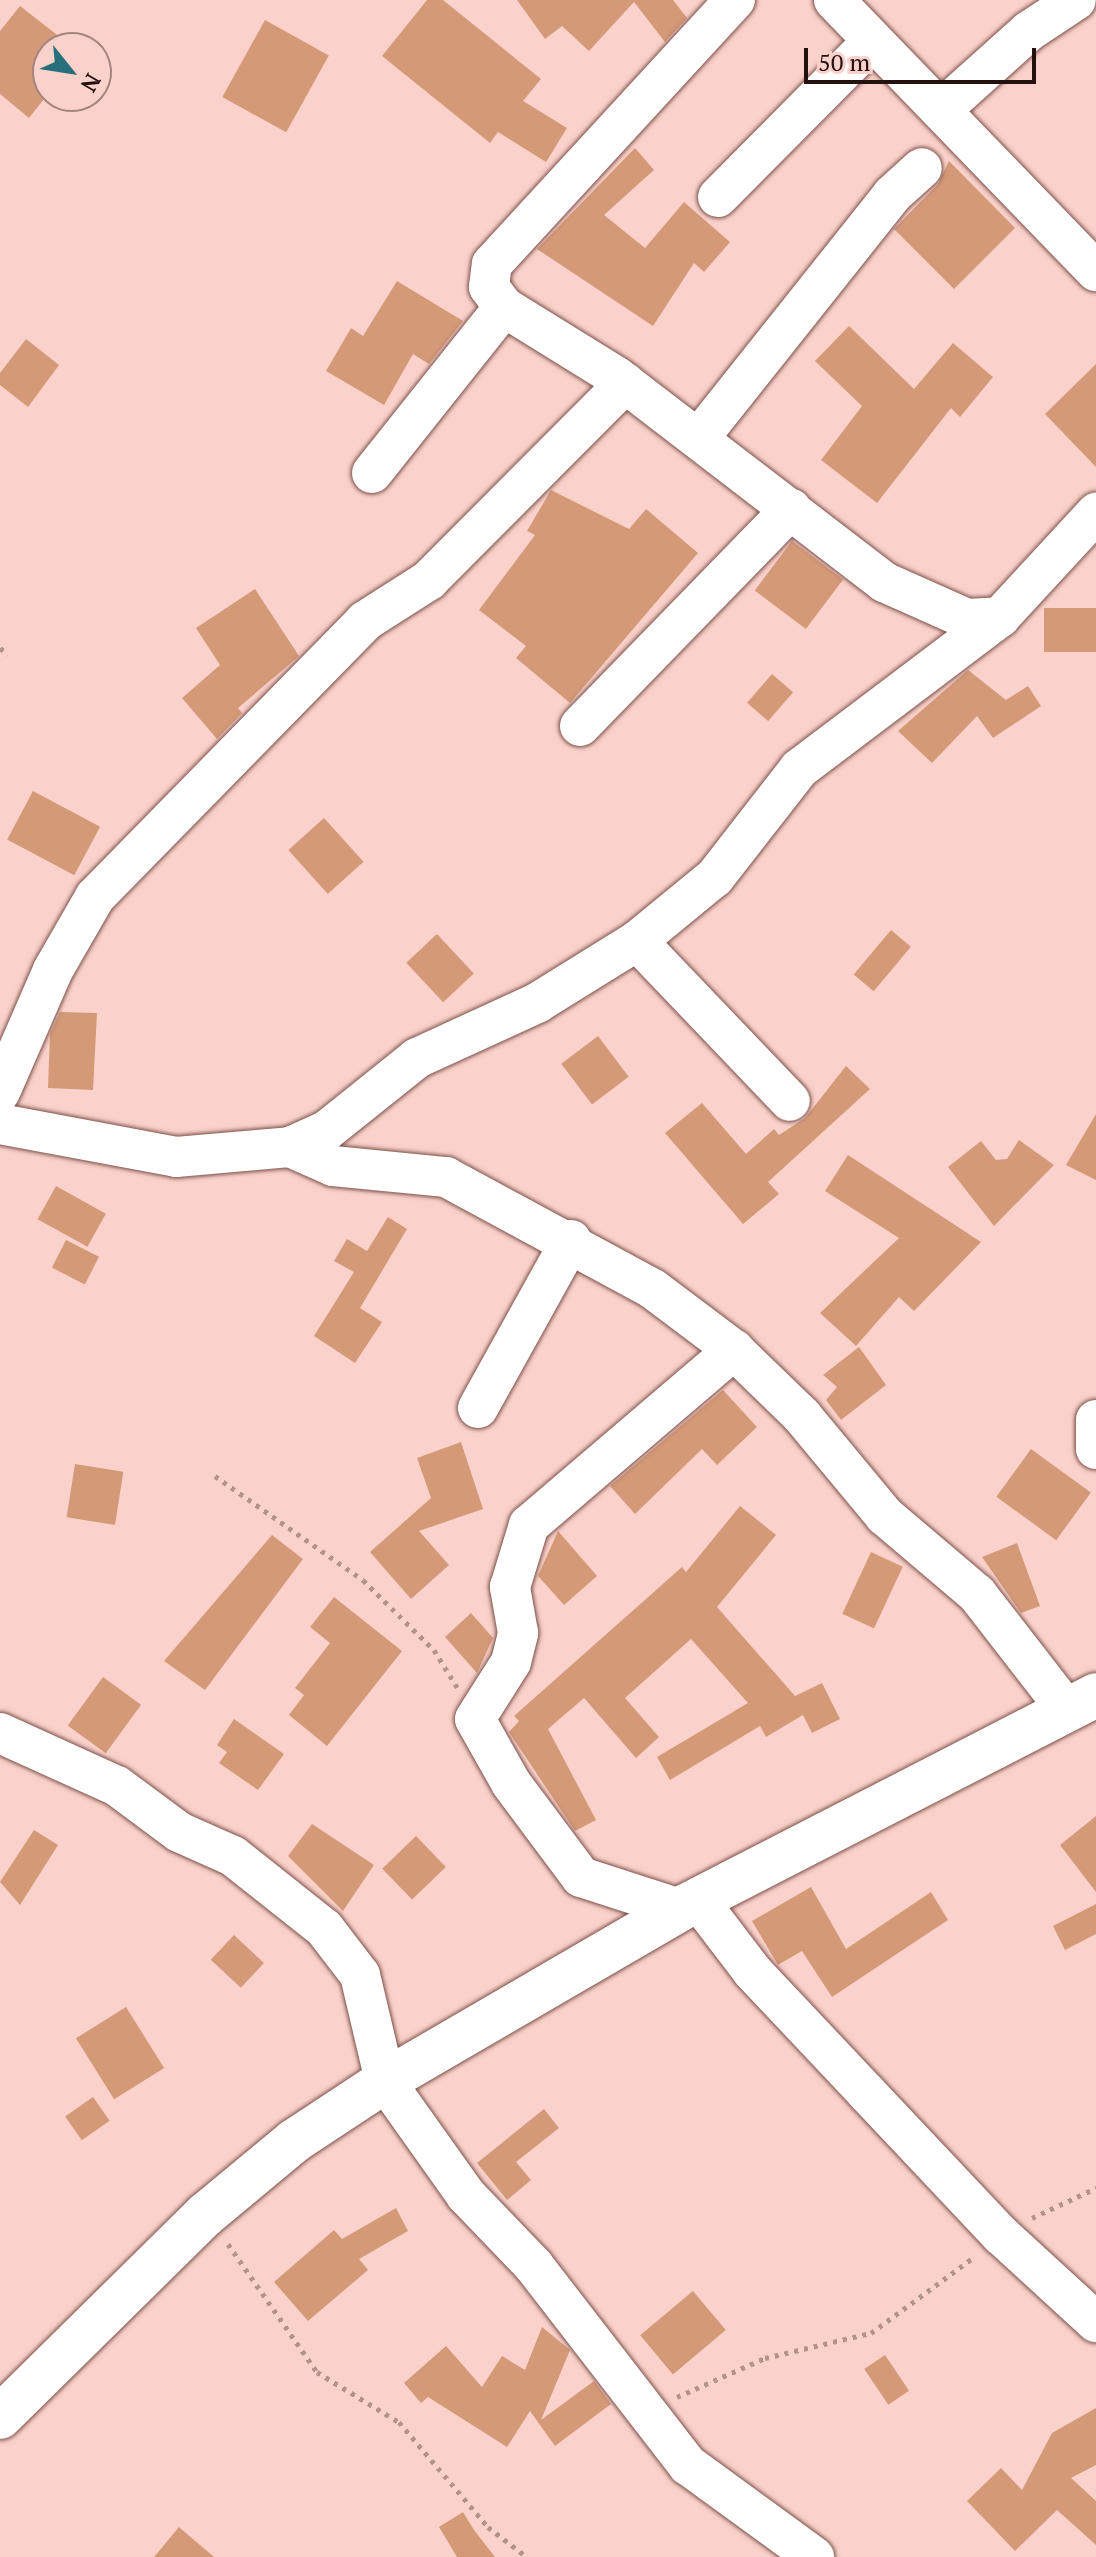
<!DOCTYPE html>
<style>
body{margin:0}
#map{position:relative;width:1096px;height:2557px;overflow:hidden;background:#fbd2cb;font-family:"PT Serif",serif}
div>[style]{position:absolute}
.building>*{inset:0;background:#d49977;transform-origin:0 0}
.path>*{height:5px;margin-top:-2.5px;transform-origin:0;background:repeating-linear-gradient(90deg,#b3928c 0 4px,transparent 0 10px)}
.roads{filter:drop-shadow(0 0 2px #7b5049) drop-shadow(0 0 2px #7b5049)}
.minor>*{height:40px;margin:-20px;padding:0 20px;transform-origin:20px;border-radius:20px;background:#fff}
.major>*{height:44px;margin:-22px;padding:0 22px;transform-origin:22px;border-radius:22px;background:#fff}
span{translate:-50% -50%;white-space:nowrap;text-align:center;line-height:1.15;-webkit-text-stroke:6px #fbd2cb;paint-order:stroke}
.north{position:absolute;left:32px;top:32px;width:80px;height:80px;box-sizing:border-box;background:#fbd2cb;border:2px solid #a4857f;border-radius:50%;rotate:120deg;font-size:22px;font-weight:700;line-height:32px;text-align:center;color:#22110e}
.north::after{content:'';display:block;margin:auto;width:28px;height:36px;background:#276f7b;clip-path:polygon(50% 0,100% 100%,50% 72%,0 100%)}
.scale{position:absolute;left:804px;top:48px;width:232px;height:36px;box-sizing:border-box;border:4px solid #22110e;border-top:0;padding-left:10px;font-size:24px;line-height:28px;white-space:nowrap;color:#22110e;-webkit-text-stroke:6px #fbd2cb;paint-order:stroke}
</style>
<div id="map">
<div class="building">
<div style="clip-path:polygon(427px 0,443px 0,541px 79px,523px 101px,567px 128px,546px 162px,498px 132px,490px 143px,382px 56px)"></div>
<div style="clip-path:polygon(517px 0,673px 0,687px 18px,665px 42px,634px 2px,589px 51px,562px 26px,545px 39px)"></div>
<div style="clip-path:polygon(20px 6px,74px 48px,48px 48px,48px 94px,29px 118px,0 94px,0 31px)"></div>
<div style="left:265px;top:20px;width:73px;height:88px;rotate:29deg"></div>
<div style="clip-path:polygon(635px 148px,654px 170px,604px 215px,645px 248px,684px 202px,730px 242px,704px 272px,694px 263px,653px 326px,537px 249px)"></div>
<div style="clip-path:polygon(949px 161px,1015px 228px,954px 289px,894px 229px,938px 184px)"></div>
<div style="clip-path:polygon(397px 281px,463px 321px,429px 364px,413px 354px,384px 405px,326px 371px,351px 328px,363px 336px)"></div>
<div style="clip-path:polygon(849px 326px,914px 389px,953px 343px,993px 377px,960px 417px,951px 408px,877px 503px,821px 460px,862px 406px,815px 361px)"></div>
<div style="clip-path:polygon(26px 339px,59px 365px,28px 407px,0 385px,0 373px)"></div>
<div style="clip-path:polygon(1096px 364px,1096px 467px,1045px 414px)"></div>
<div style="clip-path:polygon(551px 490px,629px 529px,646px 509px,698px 553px,570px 703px,516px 658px,526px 646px,479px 610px,535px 535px,527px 531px)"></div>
<div style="left:792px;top:541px;width:64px;height:62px;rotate:37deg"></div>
<div style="clip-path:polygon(255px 589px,299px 656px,238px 708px,242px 713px,217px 739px,182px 698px,220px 665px,196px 628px)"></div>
<div style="left:1096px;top:608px;width:44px;height:52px;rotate:90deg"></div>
<div style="clip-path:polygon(968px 670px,1006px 700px,1028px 686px,1041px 706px,993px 738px,977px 716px,932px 763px,898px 731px)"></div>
<div style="left:772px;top:674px;width:28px;height:38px;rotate:41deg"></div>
<div style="left:33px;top:791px;width:76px;height:55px;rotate:28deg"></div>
<div style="left:324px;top:818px;width:59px;height:48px;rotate:48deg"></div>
<div style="left:891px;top:930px;width:26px;height:58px;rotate:40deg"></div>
<div style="left:437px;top:934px;width:54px;height:42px;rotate:47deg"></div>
<div style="clip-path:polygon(60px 1012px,97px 1013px,93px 1090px,48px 1088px,50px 1034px)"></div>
<div style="left:598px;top:1036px;width:51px;height:46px;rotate:53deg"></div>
<div style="clip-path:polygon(846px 1066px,870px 1089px,768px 1182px,779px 1194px,743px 1224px,665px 1133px,702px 1103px,746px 1154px,774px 1129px,779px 1135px,805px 1118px)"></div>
<div style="clip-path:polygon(1096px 1114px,1096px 1180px,1066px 1165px)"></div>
<div style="clip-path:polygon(1019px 1140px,1054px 1165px,994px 1226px,948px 1167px,981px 1141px,996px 1160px,1007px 1159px)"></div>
<div style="clip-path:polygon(848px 1155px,981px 1242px,914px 1311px,899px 1297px,856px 1346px,820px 1313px,899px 1238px,825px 1191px)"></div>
<div style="left:56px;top:1186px;width:57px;height:38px;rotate:29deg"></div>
<div style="clip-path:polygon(388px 1217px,407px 1229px,360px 1308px,382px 1322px,355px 1363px,314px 1336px,354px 1272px,334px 1261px,347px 1239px,367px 1251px)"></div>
<div style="left:66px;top:1240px;width:37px;height:31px;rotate:27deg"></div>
<div style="clip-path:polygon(859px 1347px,886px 1385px,841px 1420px,826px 1400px,837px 1387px,823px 1375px)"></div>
<div style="clip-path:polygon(723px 1390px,757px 1427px,717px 1465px,702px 1449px,635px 1514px,610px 1486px)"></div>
<div style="clip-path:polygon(461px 1442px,483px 1509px,419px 1531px,449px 1565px,411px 1599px,370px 1552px,431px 1498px,417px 1458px)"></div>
<div style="left:1031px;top:1449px;width:74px;height:59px;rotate:36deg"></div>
<div style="left:75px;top:1464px;width:49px;height:54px;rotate:9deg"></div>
<div style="clip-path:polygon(740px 1506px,776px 1535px,717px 1607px,795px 1696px,822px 1683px,840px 1719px,812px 1733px,803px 1715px,766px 1737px,760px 1726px,670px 1780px,657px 1757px,748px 1703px,691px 1639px,625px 1698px,659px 1737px,636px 1758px,584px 1698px,548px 1729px,596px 1820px,575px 1831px,509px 1732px,519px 1721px,514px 1716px,682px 1567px,686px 1572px)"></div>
<div style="clip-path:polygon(558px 1531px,597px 1576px,564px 1605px,538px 1576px)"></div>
<div style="clip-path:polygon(272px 1535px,303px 1559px,205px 1690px,164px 1661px)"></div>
<div style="clip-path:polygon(1017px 1543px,1040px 1606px,1021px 1613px,982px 1557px)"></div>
<div style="left:871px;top:1552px;width:35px;height:68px;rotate:25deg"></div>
<div style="clip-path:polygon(334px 1597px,402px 1651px,327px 1746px,289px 1715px,304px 1695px,295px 1688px,330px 1643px,310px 1627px)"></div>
<div style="clip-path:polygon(471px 1613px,493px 1638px,477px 1673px,445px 1637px)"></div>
<div style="left:103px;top:1677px;width:47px;height:60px;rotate:36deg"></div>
<div style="clip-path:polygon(234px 1719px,284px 1754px,258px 1790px,219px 1763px,227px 1752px,217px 1745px)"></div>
<div style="clip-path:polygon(1096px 1816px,1096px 1892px,1060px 1845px)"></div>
<div style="clip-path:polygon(312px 1824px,374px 1865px,343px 1911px,288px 1856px)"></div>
<div style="clip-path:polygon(34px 1830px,58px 1845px,20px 1905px,0 1882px)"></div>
<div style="left:416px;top:1836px;width:43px;height:47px;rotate:46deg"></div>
<div style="clip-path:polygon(811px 1887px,846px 1949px,931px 1892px,948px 1920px,832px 1997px,802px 1951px,778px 1965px,752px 1921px)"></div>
<div style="clip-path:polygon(1096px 1904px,1096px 1934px,1065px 1950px,1053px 1926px)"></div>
<div style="left:234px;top:1935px;width:41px;height:34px;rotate:43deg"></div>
<div style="left:126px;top:2007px;width:72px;height:59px;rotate:58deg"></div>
<div style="left:93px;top:2097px;width:29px;height:34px;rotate:55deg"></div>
<div style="clip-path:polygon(544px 2109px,559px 2128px,516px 2162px,531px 2180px,507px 2200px,477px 2163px)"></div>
<div style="clip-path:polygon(396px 2208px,408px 2231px,359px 2259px,368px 2270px,308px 2321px,274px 2282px,334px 2230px,342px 2239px)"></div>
<div style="left:693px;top:2291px;width:51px;height:69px;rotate:50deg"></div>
<div style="clip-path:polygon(542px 2327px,570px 2350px,541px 2420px,594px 2381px,611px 2404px,555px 2446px,530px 2411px,507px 2447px,428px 2397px,421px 2403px,404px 2383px,446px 2346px,482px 2387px,502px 2356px,525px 2370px)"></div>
<div style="left:885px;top:2355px;width:43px;height:25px;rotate:56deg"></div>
<div style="clip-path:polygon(1096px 2408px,1096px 2465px,1071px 2478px,1096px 2501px,1096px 2545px,1057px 2510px,1015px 2551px,967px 2501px,1001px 2468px,1022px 2490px,1052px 2433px)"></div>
<div style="clip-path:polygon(463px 2512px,474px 2530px,495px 2557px,457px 2557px,439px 2527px)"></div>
<div style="clip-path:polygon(179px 2527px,214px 2557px,154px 2557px)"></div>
</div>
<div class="path">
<div style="left:0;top:648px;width:10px;rotate:37deg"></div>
<div style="left:215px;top:1476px;width:181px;rotate:35.1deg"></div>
<div style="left:363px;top:1580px;width:100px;rotate:44.6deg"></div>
<div style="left:434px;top:1650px;width:44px;rotate:58.1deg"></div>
<div style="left:1032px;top:2218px;width:71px;rotate:-25.1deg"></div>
<div style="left:228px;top:2244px;width:156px;rotate:55.2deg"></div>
<div style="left:317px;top:2372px;width:96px;rotate:31.4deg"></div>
<div style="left:399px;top:2422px;width:138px;rotate:49.7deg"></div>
<div style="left:488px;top:2527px;width:49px;rotate:37.6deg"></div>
<div style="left:677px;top:2397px;width:96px;rotate:-23.9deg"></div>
<div style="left:765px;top:2358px;width:109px;rotate:-13.3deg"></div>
<div style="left:871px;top:2333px;width:128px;rotate:-36.4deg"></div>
</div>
<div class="roads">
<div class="minor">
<div style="left:834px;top:0;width:377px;rotate:46deg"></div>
<div style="left:941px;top:110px;width:118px;rotate:-41.9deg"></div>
<div style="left:1029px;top:31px;width:56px;rotate:-33.4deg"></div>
<div style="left:718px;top:197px;width:220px;rotate:-45.2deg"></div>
<div style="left:504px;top:307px;width:25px;rotate:-127deg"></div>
<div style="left:489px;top:287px;width:23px;rotate:-83deg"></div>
<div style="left:492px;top:264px;width:359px;rotate:-47.4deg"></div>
<div style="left:699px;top:438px;width:310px;rotate:-51.5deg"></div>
<div style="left:892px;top:195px;width:40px;rotate:-42deg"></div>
<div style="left:372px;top:473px;width:212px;rotate:-51.5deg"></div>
<div style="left:504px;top:307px;width:133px;rotate:31.8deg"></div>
<div style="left:617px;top:377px;width:337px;rotate:37.5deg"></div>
<div style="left:884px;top:582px;width:91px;rotate:24deg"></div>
<div style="left:967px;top:619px;width:33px;rotate:-3deg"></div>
<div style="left:580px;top:726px;width:303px;rotate:-45.8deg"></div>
<div style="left:637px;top:941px;width:221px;rotate:46.3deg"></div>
<div style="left:0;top:1092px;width:133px;rotate:-66.5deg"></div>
<div style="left:53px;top:970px;width:84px;rotate:-60.1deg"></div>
<div style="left:95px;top:897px;width:386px;rotate:-45.6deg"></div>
<div style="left:365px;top:621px;width:76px;rotate:-32.6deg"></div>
<div style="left:429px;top:580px;width:278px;rotate:-45.1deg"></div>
<div style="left:0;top:1124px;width:179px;rotate:10.6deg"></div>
<div style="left:176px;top:1157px;width:114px;rotate:-5deg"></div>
<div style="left:290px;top:1147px;width:39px;rotate:-24deg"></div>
<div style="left:326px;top:1131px;width:117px;rotate:-38.7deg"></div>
<div style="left:417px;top:1058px;width:132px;rotate:-24.6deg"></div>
<div style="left:537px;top:1003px;width:118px;rotate:-31.8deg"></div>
<div style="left:637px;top:941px;width:101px;rotate:-39.4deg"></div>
<div style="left:715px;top:877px;width:137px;rotate:-52.1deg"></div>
<div style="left:799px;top:769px;width:252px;rotate:-37.1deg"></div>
<div style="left:1000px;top:617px;width:142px;rotate:-47.3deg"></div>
<div style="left:290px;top:1147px;width:47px;rotate:23.8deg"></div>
<div style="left:333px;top:1166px;width:114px;rotate:5.6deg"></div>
<div style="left:446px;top:1177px;width:235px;rotate:28.4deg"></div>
<div style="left:653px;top:1289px;width:101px;rotate:37deg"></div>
<div style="left:734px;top:1350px;width:95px;rotate:44.1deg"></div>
<div style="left:802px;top:1416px;width:130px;rotate:50.3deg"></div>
<div style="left:885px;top:1516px;width:121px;rotate:40.3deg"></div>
<div style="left:977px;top:1594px;width:147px;rotate:52.2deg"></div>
<div style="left:478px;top:1408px;width:192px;rotate:-61deg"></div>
<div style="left:1096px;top:1420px;width:29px;rotate:90deg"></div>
<div style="left:0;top:1733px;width:128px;rotate:24.4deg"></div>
<div style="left:117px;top:1786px;width:77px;rotate:36.6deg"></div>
<div style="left:179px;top:1832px;width:59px;rotate:24deg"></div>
<div style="left:233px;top:1856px;width:116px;rotate:38.4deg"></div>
<div style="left:324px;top:1928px;width:59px;rotate:52.5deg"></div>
<div style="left:360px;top:1975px;width:109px;rotate:76.7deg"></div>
<div style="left:385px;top:2081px;width:140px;rotate:54.6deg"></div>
<div style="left:466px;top:2195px;width:98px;rotate:46.2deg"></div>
<div style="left:534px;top:2266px;width:252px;rotate:52.3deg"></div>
<div style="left:688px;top:2465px;width:156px;rotate:36.1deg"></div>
<div style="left:698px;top:1900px;width:91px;rotate:52.6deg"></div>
<div style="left:753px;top:1972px;width:166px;rotate:46.7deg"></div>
<div style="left:867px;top:2093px;width:195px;rotate:46.7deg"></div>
<div style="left:1001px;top:2235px;width:129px;rotate:42.5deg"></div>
<div style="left:680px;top:1909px;width:104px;rotate:-162.1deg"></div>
<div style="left:581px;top:1877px;width:117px;rotate:-126.7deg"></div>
<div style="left:511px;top:1783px;width:73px;rotate:-119.4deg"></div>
<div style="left:475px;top:1719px;width:67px;rotate:-57.7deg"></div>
<div style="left:511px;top:1662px;width:30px;rotate:-76deg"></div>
<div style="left:518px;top:1633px;width:47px;rotate:-99.9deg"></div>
<div style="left:510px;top:1587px;width:65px;rotate:-73deg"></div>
<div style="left:529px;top:1525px;width:270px;rotate:-40.5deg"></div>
</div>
<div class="major">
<div style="left:0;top:2417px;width:288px;rotate:-44.6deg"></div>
<div style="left:205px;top:2215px;width:116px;rotate:-39.7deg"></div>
<div style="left:294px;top:2141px;width:109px;rotate:-33.4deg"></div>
<div style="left:385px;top:2081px;width:341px;rotate:-30.2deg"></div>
<div style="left:680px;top:1909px;width:468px;rotate:-27.2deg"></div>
</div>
</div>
<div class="north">N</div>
<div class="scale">50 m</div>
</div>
